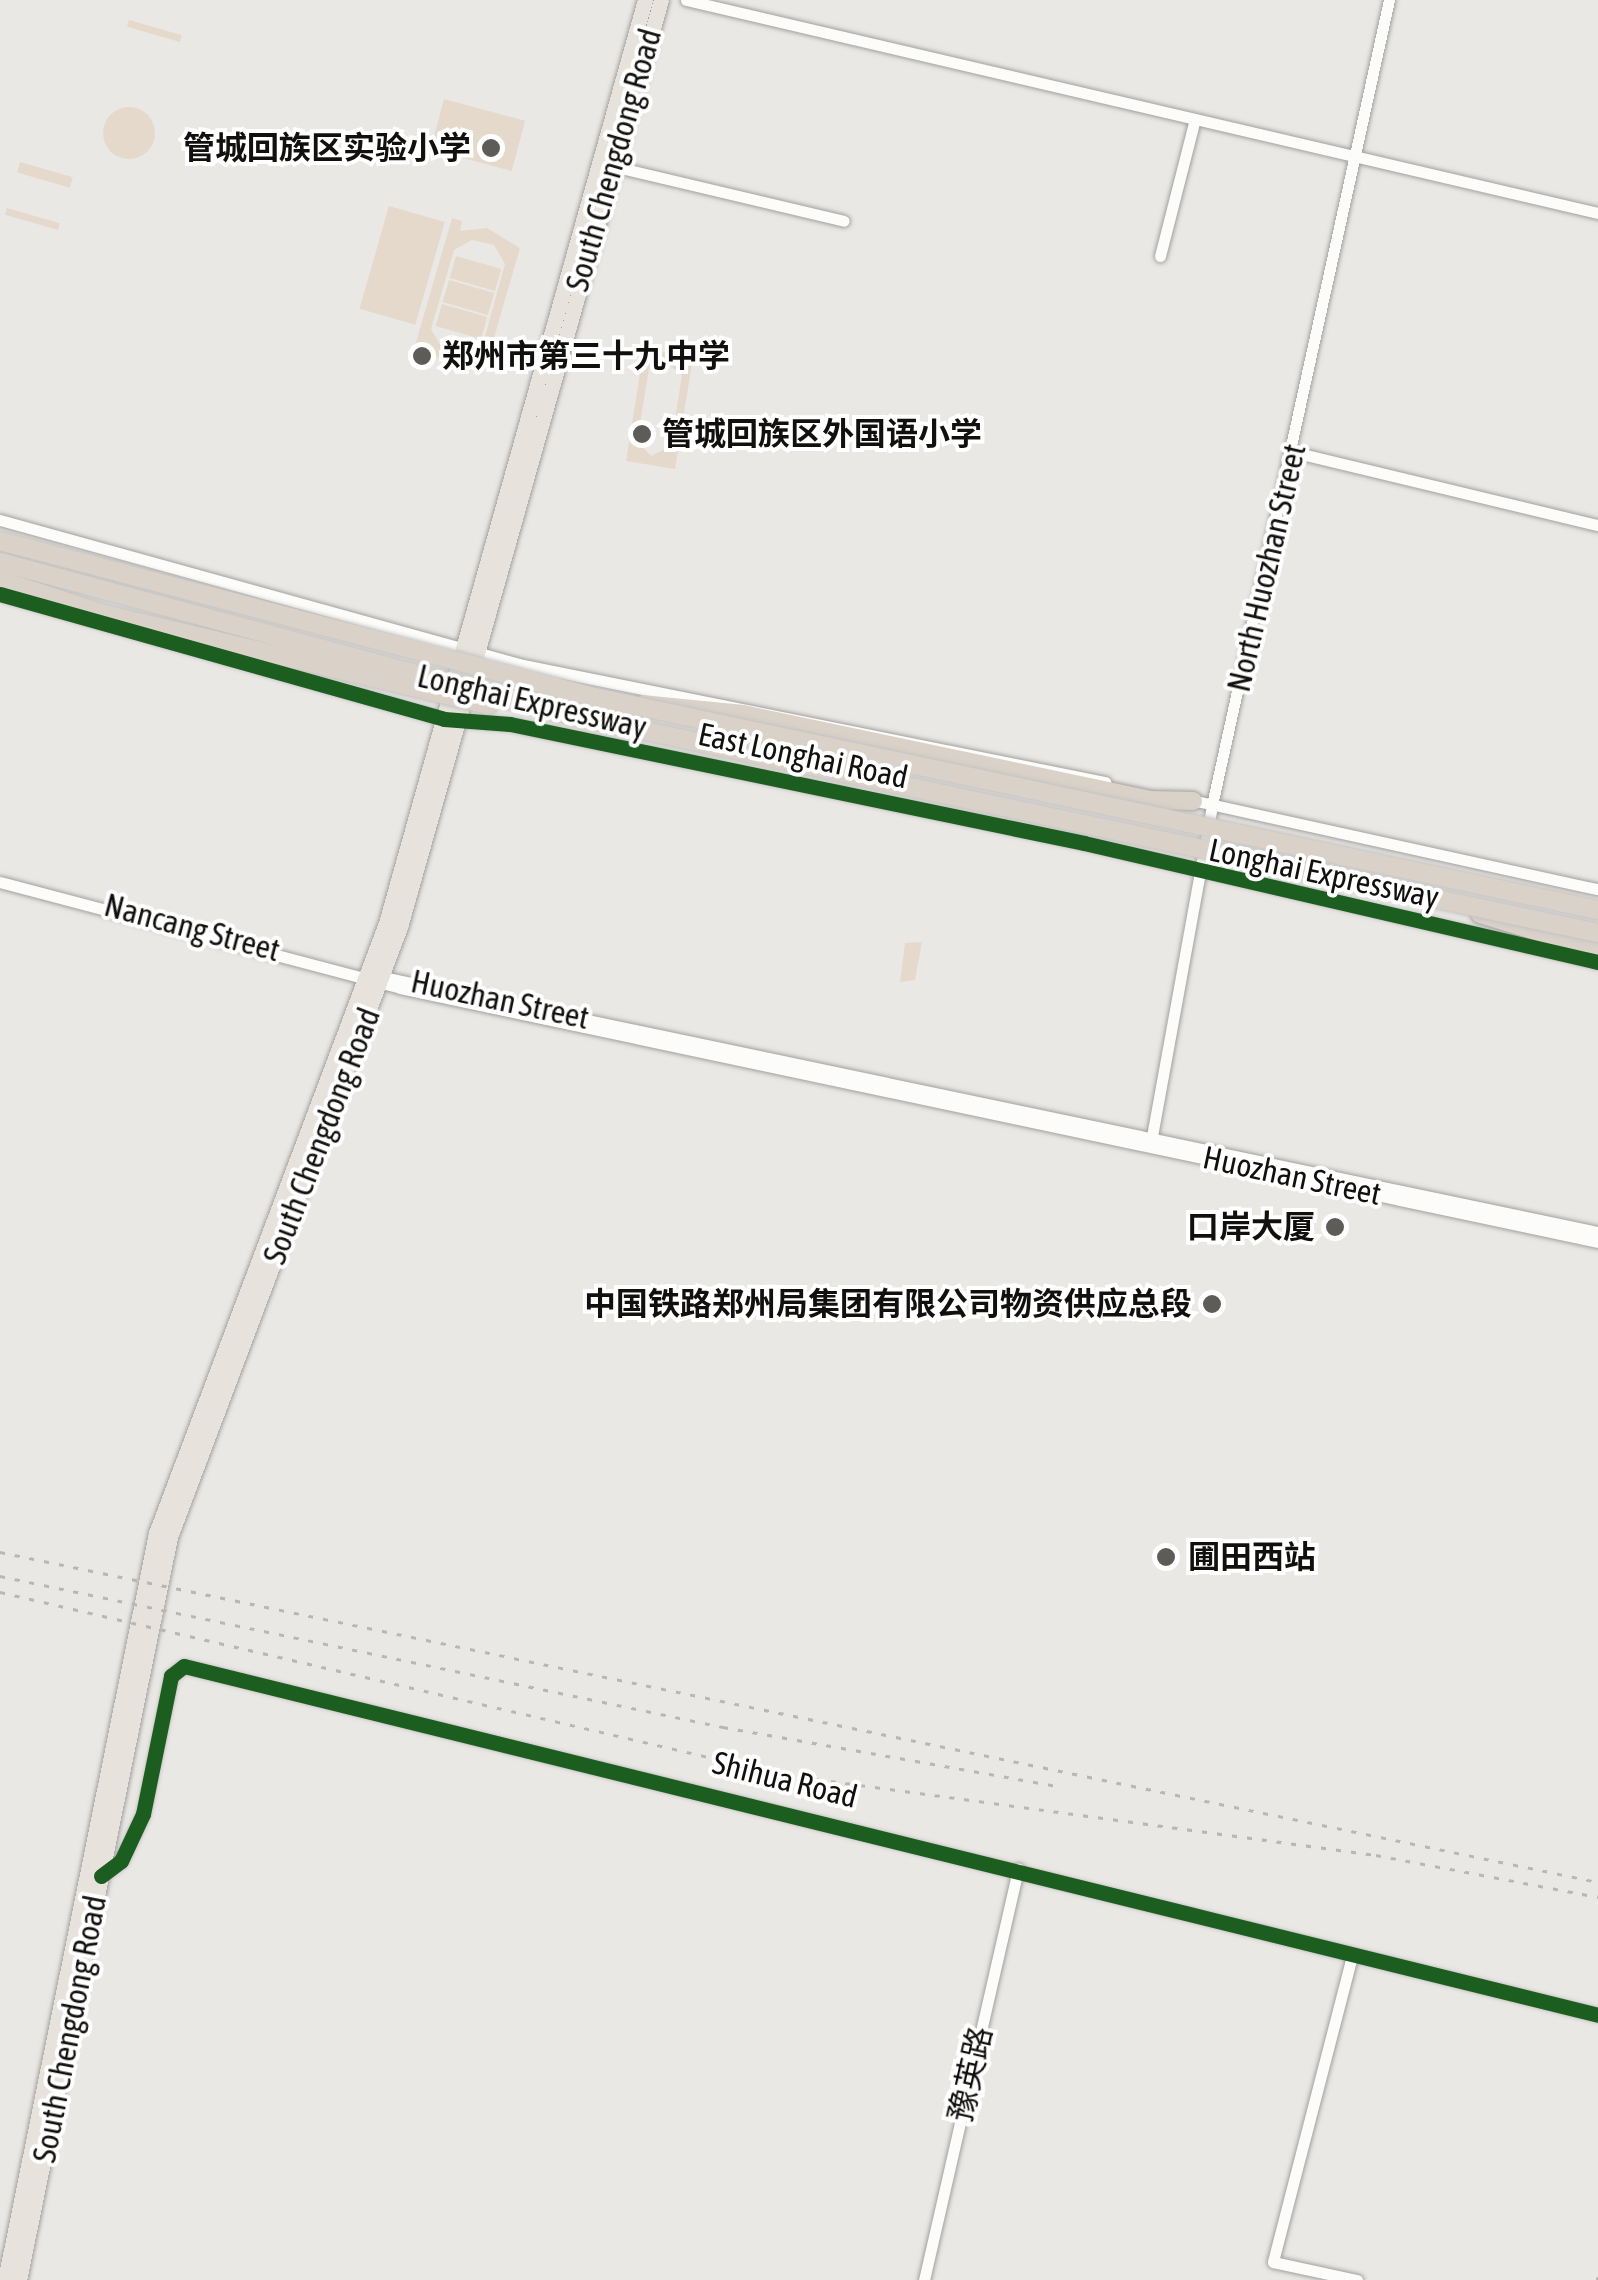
<!DOCTYPE html>
<meta charset="utf-8">
<style>
body{margin:0}
#map{position:relative;width:1598px;height:2280px;overflow:hidden;background:#eae8e5;font-family:"Asap Condensed","Noto Sans SC",sans-serif}
div>[style]{position:absolute}
.green>*{inset:0;background:#e4d9cb;transform-origin:0 0}
.round{border-radius:50%}
.roads{filter:drop-shadow(0 0 2px #a2a19f) drop-shadow(0 0 2px #a2a19f)}
.minor>*{height:11px;margin:-5.5px;padding:0 5.5px;transform-origin:5.5px;border-radius:5.5px;background:#fcfcfb}
.major>*{height:15px;margin:-7.5px;padding:0 7.5px;transform-origin:7.5px;border-radius:7.5px;background:#e7e3dc}
.highway>*{height:18px;margin:-9px;padding:0 9px;transform-origin:9px;border-radius:9px;background:#dad2c9}
.rail>*{height:2.5px;margin-top:-1.25px;transform-origin:0;background:repeating-linear-gradient(90deg,#b7b7b5 0 5px,transparent 0 15px)}
.bridges{filter:drop-shadow(0 0 2px #c4c3c1) drop-shadow(0 0 2px #c4c3c1)}
.highway-bridge>*{height:18px;margin:-9px;padding:0 9px;transform-origin:9px;border-radius:9px;background:#dad2c9}
.cycleway>*{height:15px;margin:-7.5px;padding:0 7.5px;transform-origin:7.5px;border-radius:7.5px;background:#1b5e20}
.dots>*{width:28px;height:28px;translate:-50% -50%;box-sizing:border-box;border:5px solid #fff;border-radius:50%}
span{translate:-50% -50%;white-space:nowrap;text-align:center;line-height:1.15;-webkit-text-stroke:8px #fff;paint-order:stroke}
.poi-label{font-size:32px;color:#11100e;font-weight:700}
.right{translate:-100% -50%;text-align:right}
.left{translate:0 -50%;text-align:left}
.street-label{font-size:32px;color:#11100e}
</style>
<div id="map">
<div class="green">
<div style="left:129px;top:20px;width:55px;height:7px;rotate:16deg"></div>
<div style="left:444px;top:99px;width:84px;height:52px;rotate:15deg"></div>
<div class="round" style="left:103px;top:107px;width:52px;height:52px"></div>
<div style="left:20px;top:162px;width:55px;height:11px;rotate:16deg"></div>
<div style="left:389px;top:206px;width:58px;height:107px;rotate:16deg"></div>
<div style="left:7px;top:208px;width:55px;height:7px;rotate:16deg"></div>
<div style="clip-path:polygon(evenodd,452px 218px,462px 221px,460px 231px,487px 228px,520px 248px,487px 362px,473px 368px,449px 366px,426px 348px,420px 366px,410px 363px,452px 218px,472px 240px,494px 245px,505px 264px,483px 344px,463px 358px,445px 353px,431px 329px,454px 250px,472px 240px)"></div>
<div style="left:456px;top:256px;width:47px;height:23px;rotate:16deg"></div>
<div style="left:449px;top:280px;width:47px;height:23px;rotate:16deg"></div>
<div style="left:442px;top:304px;width:47px;height:23px;rotate:16deg"></div>
<div style="clip-path:polygon(evenodd,644px 349px,693px 357px,675px 469px,626px 461px,644px 349px,664px 361px,682px 375px,671px 446px,651px 456px,637px 441px,649px 369px,664px 361px)"></div>
<div style="clip-path:polygon(922px 942px,915px 980px,900px 982px,905px 943px)"></div>
</div>
<div class="roads">
<div class="minor">
<div style="left:686px;top:0;width:937px;rotate:13.15deg"></div>
<div style="left:612px;top:166px;width:238px;rotate:13.3deg"></div>
<div style="left:1160px;top:256px;width:141px;rotate:-75.7deg"></div>
<div style="left:1293px;top:452px;width:314px;rotate:13.5deg"></div>
<div style="left:0;top:520px;width:543px;rotate:15.5deg"></div>
<div style="left:523px;top:665px;width:594px;rotate:11.37deg"></div>
<div style="left:0;top:594px;width:461px;rotate:15.7deg"></div>
<div style="left:444px;top:719px;width:66px;rotate:4.3deg"></div>
<div style="left:510px;top:724px;width:586px;rotate:11.71deg"></div>
<div style="left:1084px;top:843px;width:528px;rotate:13.04deg"></div>
<div style="left:1187px;top:799px;width:421px;rotate:12.4deg"></div>
<div style="left:0;top:882px;width:414px;rotate:14.8deg"></div>
<div style="left:400px;top:988px;width:1225px;rotate:11.97deg"></div>
<div style="left:387px;top:978px;width:1237px;rotate:11.85deg"></div>
<div style="left:1152px;top:1136px;width:336px;rotate:-79.7deg"></div>
<div style="left:1212px;top:805px;width:824px;rotate:-77.6deg"></div>
<div style="left:101px;top:1876px;width:25px;rotate:-37deg"></div>
<div style="left:121px;top:1861px;width:52px;rotate:-64.9deg"></div>
<div style="left:143px;top:1814px;width:141px;rotate:-78.5deg"></div>
<div style="left:171px;top:1676px;width:16px;rotate:-38deg"></div>
<div style="left:184px;top:1666px;width:1456px;rotate:13.86deg"></div>
<div style="left:1352px;top:1956px;width:316px;rotate:104.5deg"></div>
<div style="left:1273px;top:2262px;width:86px;rotate:12.1deg"></div>
<div style="left:924px;top:2280px;width:422px;rotate:-77.1deg"></div>
</div>
<div class="major">
<div style="left:5px;top:2280px;width:762px;rotate:-78.57deg"></div>
<div style="left:156px;top:1533px;width:652px;rotate:-69.34deg"></div>
<div style="left:386px;top:923px;width:959px;rotate:-74.33deg"></div>
<div style="left:19px;top:2280px;width:758px;rotate:-78.51deg"></div>
<div style="left:170px;top:1537px;width:652px;rotate:-69.34deg"></div>
<div style="left:400px;top:927px;width:963px;rotate:-74.28deg"></div>
</div>
<div class="highway">
<div style="left:643px;top:704px;width:100px;rotate:5.7deg"></div>
<div style="left:743px;top:714px;width:417px;rotate:11.9deg"></div>
<div style="left:1151px;top:800px;width:42px;rotate:1.4deg"></div>
<div style="left:1480px;top:914px;width:123px;rotate:17deg"></div>
</div>
</div>
<div class="rail">
<div style="left:0;top:1552px;width:1632px;rotate:11.67deg"></div>
<div style="left:0;top:1576px;width:739px;rotate:11.8deg"></div>
<div style="left:723px;top:1727px;width:345px;rotate:10deg"></div>
<div style="left:0;top:1592px;width:807px;rotate:13.11deg"></div>
<div style="left:786px;top:1775px;width:595px;rotate:7.72deg"></div>
<div style="left:1376px;top:1855px;width:226px;rotate:10.7deg"></div>
<div style="left:1597px;top:2280px;width:3px;rotate:-72deg"></div>
</div>
<div class="bridges">
<div class="highway-bridge">
<div style="left:0;top:541px;width:610px;rotate:14.72deg"></div>
<div style="left:590px;top:696px;width:1030px;rotate:11.99deg"></div>
<div style="left:0;top:562px;width:581px;rotate:15.06deg"></div>
<div style="left:561px;top:713px;width:1060px;rotate:11.98deg"></div>
<div style="left:0;top:580px;width:114px;rotate:18deg"></div>
<div style="left:108px;top:615px;width:391px;rotate:13.3deg"></div>
</div>
</div>
<div class="cycleway">
<div style="left:0;top:594px;width:461px;rotate:15.7deg"></div>
<div style="left:444px;top:719px;width:66px;rotate:4.3deg"></div>
<div style="left:510px;top:724px;width:586px;rotate:11.71deg"></div>
<div style="left:1084px;top:843px;width:528px;rotate:13.04deg"></div>
<div style="left:101px;top:1876px;width:25px;rotate:-37deg"></div>
<div style="left:121px;top:1861px;width:52px;rotate:-64.9deg"></div>
<div style="left:143px;top:1814px;width:141px;rotate:-78.5deg"></div>
<div style="left:171px;top:1676px;width:16px;rotate:-38deg"></div>
<div style="left:184px;top:1666px;width:1456px;rotate:13.86deg"></div>
</div>
<div class="dots">
<div style="left:491px;top:148px;background:#5d5c59"></div>
<div style="left:422px;top:356px;background:#5d5c59"></div>
<div style="left:642px;top:434px;background:#5d5c59"></div>
<div style="left:1335px;top:1227px;background:#5d5c59"></div>
<div style="left:1212px;top:1304px;background:#5d5c59"></div>
<div style="left:1166px;top:1557px;background:#5d5c59"></div>
</div>
<div class="poi-label">
<span class="right" style="left:471px;top:148px">管城回族区实验小学</span>
<span class="left" style="left:442px;top:356px">郑州市第三十九中学</span>
<span class="left" style="left:662px;top:434px">管城回族区外国语小学</span>
<span class="right" style="left:1315px;top:1227px">口岸大厦</span>
<span class="right" style="left:1192px;top:1304px">中国铁路郑州局集团有限公司物资供应总段</span>
<span class="left" style="left:1188px;top:1557px">圃田西站</span>
</div>
<div class="street-label">
<span style="left:614px;top:160px;rotate:-74deg">South Chengdong Road</span>
<span style="left:1267px;top:568px;rotate:-77deg">North Huozhan Street</span>
<span style="left:532px;top:702px;rotate:13deg">Longhai Expressway</span>
<span style="left:803px;top:756px;rotate:12deg">East Longhai Road</span>
<span style="left:1324px;top:874px;rotate:12deg">Longhai Expressway</span>
<span style="left:192px;top:928px;rotate:15deg">Nancang Street</span>
<span style="left:500px;top:1000px;rotate:12deg">Huozhan Street</span>
<span style="left:322px;top:1136px;rotate:-69deg">South Chengdong Road</span>
<span style="left:1292px;top:1176px;rotate:12deg">Huozhan Street</span>
<span style="left:785px;top:1780px;rotate:14deg">Shihua Road</span>
<span style="left:70px;top:2029px;rotate:-79deg">South Chengdong Road</span>
<span style="left:971px;top:2074px;rotate:-77deg">豫英路</span>
</div>
</div>
